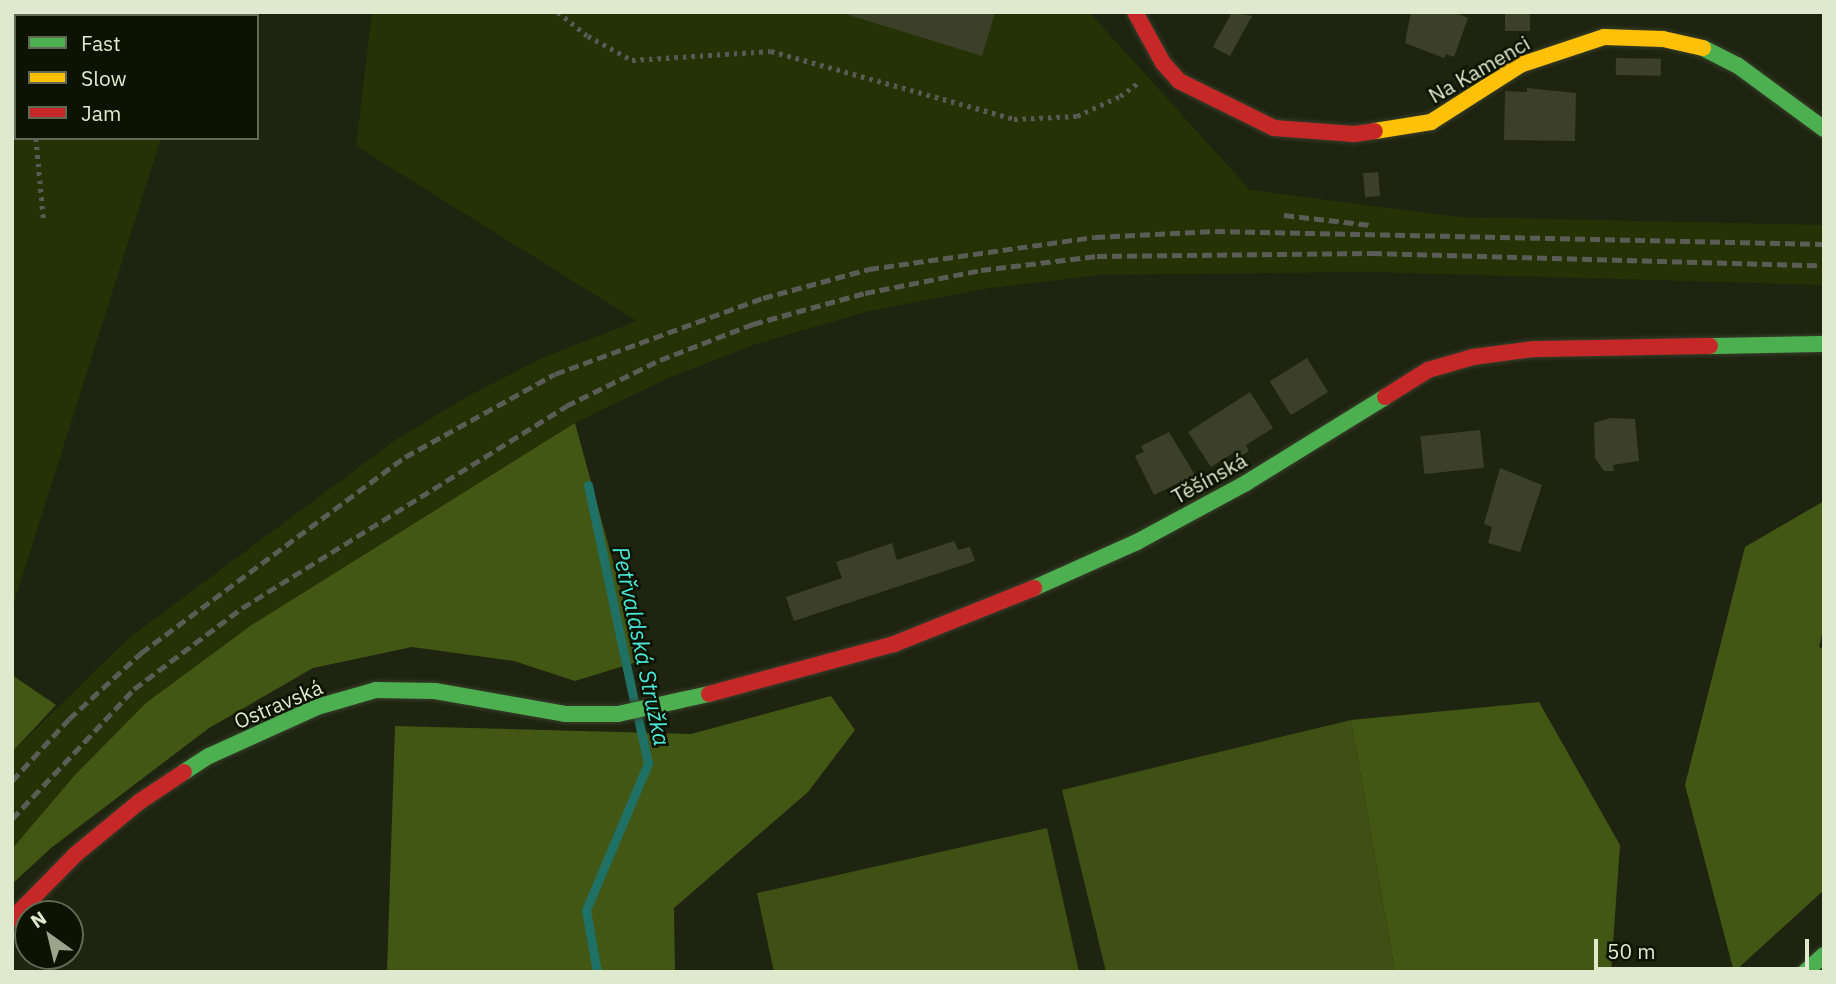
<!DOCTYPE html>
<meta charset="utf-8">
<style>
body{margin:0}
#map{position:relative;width:1836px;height:984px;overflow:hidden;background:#1e240f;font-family:"IBM Plex Sans",sans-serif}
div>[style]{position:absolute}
.built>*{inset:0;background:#253206}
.green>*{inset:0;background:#3e5014}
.forest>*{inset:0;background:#435714}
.stream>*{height:9px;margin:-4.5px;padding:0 4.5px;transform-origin:4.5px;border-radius:4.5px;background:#1f7065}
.building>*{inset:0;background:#3d4028;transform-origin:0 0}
.path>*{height:4.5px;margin-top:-2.25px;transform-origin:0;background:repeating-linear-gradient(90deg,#5a5956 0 3.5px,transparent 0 8.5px)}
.roads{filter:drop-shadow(0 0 2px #383e2b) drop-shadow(0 0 2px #383e2b)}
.fast>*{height:16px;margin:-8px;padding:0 8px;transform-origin:8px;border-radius:8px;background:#4caf50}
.slow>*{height:16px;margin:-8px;padding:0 8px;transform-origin:8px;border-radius:8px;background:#ffc107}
.jam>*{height:16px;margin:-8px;padding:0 8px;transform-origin:8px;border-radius:8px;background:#c62828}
.rail>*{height:5px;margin-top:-2.5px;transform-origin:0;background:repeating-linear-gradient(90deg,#5a5c55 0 10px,transparent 0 15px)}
span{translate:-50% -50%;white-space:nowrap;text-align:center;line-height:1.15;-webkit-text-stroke:5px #0d1302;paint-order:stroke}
.street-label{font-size:21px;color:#dee9ce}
.water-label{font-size:23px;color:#48e7d7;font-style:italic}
.frame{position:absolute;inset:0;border:14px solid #dee9ce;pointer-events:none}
.legend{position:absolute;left:14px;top:14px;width:245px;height:126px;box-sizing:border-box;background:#0d1302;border:2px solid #616954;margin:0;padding:9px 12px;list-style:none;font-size:21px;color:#dee9ce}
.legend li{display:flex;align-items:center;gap:14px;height:35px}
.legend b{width:35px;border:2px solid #616954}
.north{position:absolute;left:14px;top:900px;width:70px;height:70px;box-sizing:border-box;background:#0d1302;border:2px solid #616954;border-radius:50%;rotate:326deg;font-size:19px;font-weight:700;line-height:28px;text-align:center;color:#dee9ce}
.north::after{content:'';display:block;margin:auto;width:24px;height:32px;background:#9ba48b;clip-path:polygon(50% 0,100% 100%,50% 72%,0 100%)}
.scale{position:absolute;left:1594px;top:939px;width:215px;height:32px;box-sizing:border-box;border:4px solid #dee9ce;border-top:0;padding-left:9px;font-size:21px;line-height:24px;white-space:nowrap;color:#dee9ce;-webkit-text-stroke:5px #0d1302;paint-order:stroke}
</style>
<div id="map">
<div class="built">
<div style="clip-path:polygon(372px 12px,1089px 12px,1250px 190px,1457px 217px,1824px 225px,1824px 285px,1372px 272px,1099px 275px,984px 289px,869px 311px,759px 343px,668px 378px,575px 423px,253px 624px,74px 776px,12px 849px,12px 752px,129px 638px,394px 441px,468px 396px,547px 356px,637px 321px,356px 146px)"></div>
<div style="clip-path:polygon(12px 31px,16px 138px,161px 138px,12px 609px)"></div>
</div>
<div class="green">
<div style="clip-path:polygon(1351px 720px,1395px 972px,1106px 972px,1062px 790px)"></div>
<div style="clip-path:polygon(1047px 828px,1079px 972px,774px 972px,757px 893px)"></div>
</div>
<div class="forest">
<div style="clip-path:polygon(575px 423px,640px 661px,575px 681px,514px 661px,412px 647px,313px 668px,209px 728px,51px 848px,12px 884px,12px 849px,74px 776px,146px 703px,253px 624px)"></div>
<div style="clip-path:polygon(1824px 501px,1824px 626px,1819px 647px,1824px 649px,1824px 890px,1734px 972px,1685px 785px,1745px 547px)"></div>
<div style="clip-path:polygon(12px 675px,56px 705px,12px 752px)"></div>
<div style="clip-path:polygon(831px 696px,855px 730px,808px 792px,674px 908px,675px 972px,387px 972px,395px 726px,691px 734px)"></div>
<div style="clip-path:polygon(1539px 702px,1620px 845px,1611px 972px,1395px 972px,1351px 720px)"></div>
</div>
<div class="stream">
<div style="left:588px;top:485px;width:221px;rotate:78deg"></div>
<div style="left:597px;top:972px;width:63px;rotate:-100.1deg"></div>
<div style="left:586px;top:910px;width:160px;rotate:-67.1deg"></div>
<div style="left:648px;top:763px;width:46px;rotate:-102.5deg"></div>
</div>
<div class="building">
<div style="clip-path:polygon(839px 12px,995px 12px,982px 56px)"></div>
<div style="clip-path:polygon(1232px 12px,1252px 16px,1230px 56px,1213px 47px)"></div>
<div style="clip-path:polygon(1411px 12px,1454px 12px,1468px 18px,1454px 57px,1446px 54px,1444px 58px,1405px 43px)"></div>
<div style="left:1505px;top:12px;width:25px;height:19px"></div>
<div style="left:1616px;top:58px;width:45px;height:17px;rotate:1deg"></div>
<div style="clip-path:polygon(1527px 88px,1576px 93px,1575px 141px,1504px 140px,1505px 91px,1527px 92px)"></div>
<div style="left:1378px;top:172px;width:24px;height:15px;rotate:85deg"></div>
<div style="left:1307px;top:358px;width:40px;height:44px;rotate:58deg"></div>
<div style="clip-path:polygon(1250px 392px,1273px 428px,1246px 445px,1249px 451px,1241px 456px,1238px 450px,1211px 467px,1188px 432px)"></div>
<div style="clip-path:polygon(1610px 418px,1635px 419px,1639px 461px,1613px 465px,1614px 471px,1604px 471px,1595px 458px,1594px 423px)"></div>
<div style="left:1480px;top:430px;width:38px;height:60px;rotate:84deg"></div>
<div style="clip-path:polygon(1169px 432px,1195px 475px,1154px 495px,1135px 456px,1144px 452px,1141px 446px)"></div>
<div style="clip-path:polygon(1500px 468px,1542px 485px,1520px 552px,1488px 543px,1492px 527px,1484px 524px)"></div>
<div style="clip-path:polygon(954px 541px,958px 550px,970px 547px,975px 561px,794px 621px,786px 597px,842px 578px,836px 562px,892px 543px,897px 560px)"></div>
</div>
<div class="path">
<div style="left:558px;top:12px;width:38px;rotate:39deg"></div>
<div style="left:588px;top:36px;width:50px;rotate:28.6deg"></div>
<div style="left:632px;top:60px;width:139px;rotate:-3.7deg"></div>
<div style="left:771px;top:51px;width:252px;rotate:15.6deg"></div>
<div style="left:1014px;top:119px;width:63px;rotate:-2.7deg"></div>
<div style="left:1077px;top:116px;width:47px;rotate:-24.9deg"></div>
<div style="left:1120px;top:96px;width:22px;rotate:-36deg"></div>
<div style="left:12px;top:62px;width:8px;rotate:60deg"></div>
<div style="left:36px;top:138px;width:85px;rotate:84.6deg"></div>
</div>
<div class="roads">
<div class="fast">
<div style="left:1703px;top:48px;width:38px;rotate:27deg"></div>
<div style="left:1737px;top:65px;width:108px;rotate:36.3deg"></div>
<div style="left:1710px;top:346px;width:114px;rotate:-1deg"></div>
<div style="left:1034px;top:588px;width:113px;rotate:-24.1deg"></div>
<div style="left:1137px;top:542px;width:124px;rotate:-28.4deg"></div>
<div style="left:1246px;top:483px;width:163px;rotate:-31.7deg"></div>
<div style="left:184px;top:772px;width:30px;rotate:-33deg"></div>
<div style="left:209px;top:756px;width:119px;rotate:-24.4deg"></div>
<div style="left:317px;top:707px;width:61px;rotate:-16.1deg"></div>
<div style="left:376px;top:690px;width:59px;rotate:1deg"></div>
<div style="left:435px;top:691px;width:132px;rotate:10deg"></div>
<div style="left:565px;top:714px;width:53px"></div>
<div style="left:618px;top:714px;width:93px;rotate:-12.4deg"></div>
<div style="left:1805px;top:972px;width:25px;rotate:-42deg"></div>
</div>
<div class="slow">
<div style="left:1375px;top:131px;width:57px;rotate:-9.1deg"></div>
<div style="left:1431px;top:122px;width:106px;rotate:-32.6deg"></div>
<div style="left:1520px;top:65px;width:89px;rotate:-18.4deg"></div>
<div style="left:1604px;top:37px;width:59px;rotate:1.9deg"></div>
<div style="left:1663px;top:39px;width:41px;rotate:12.7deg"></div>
</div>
<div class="jam">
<div style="left:1135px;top:12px;width:58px;rotate:61.2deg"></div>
<div style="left:1163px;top:63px;width:24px;rotate:48deg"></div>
<div style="left:1179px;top:81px;width:106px;rotate:26.3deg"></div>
<div style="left:1274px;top:128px;width:80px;rotate:4.3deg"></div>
<div style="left:1354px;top:134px;width:21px;rotate:-8deg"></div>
<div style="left:1385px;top:397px;width:51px;rotate:-32.1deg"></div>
<div style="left:1428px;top:370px;width:47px;rotate:-16.1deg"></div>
<div style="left:1473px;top:357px;width:62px;rotate:-7.5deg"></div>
<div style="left:1534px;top:349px;width:176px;rotate:-1deg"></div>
<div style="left:709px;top:694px;width:192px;rotate:-15.1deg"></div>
<div style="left:894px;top:644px;width:151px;rotate:-21.8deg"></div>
<div style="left:12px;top:919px;width:91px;rotate:-45.4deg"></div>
<div style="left:76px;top:854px;width:82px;rotate:-39.5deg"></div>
<div style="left:139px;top:802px;width:54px;rotate:-33.7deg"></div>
</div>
</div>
<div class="rail">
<div style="left:1284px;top:215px;width:87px;rotate:6.6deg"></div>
<div style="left:12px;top:781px;width:84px;rotate:-47.4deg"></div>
<div style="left:69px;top:719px;width:98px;rotate:-42.5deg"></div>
<div style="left:141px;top:653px;width:329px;rotate:-36.6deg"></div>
<div style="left:405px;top:457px;width:171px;rotate:-29deg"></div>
<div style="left:555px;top:374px;width:221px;rotate:-20.1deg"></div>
<div style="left:763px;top:298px;width:110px;rotate:-15.3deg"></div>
<div style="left:869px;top:269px;width:228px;rotate:-8.1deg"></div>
<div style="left:1095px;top:237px;width:120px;rotate:-2.9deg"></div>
<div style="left:1215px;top:231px;width:609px;rotate:1.22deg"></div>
<div style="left:12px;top:819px;width:178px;rotate:-46.8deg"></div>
<div style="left:134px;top:689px;width:135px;rotate:-36.9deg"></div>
<div style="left:242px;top:608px;width:382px;rotate:-31.9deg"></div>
<div style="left:566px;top:406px;width:105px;rotate:-26.1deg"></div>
<div style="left:660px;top:360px;width:100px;rotate:-21.2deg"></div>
<div style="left:753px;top:324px;width:116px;rotate:-15.5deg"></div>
<div style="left:865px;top:293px;width:118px;rotate:-11.2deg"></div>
<div style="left:981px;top:270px;width:117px;rotate:-6.9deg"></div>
<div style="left:1097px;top:256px;width:275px;rotate:-0.6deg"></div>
<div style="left:1372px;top:253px;width:452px;rotate:1.6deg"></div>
</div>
<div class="street-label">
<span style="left:1479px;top:69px;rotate:-30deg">Na Kamenci</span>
<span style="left:1209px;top:478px;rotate:-29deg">Těšínská</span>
<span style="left:278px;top:704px;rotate:-23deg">Ostravská</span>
</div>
<div class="water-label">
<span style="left:642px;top:646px;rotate:78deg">Petřvaldská Stružka</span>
</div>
<div class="frame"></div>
<ul class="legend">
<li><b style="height:9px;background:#4caf50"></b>Fast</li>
<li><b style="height:9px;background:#ffc107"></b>Slow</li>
<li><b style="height:9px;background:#c62828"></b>Jam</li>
</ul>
<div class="north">N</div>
<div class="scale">50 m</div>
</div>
